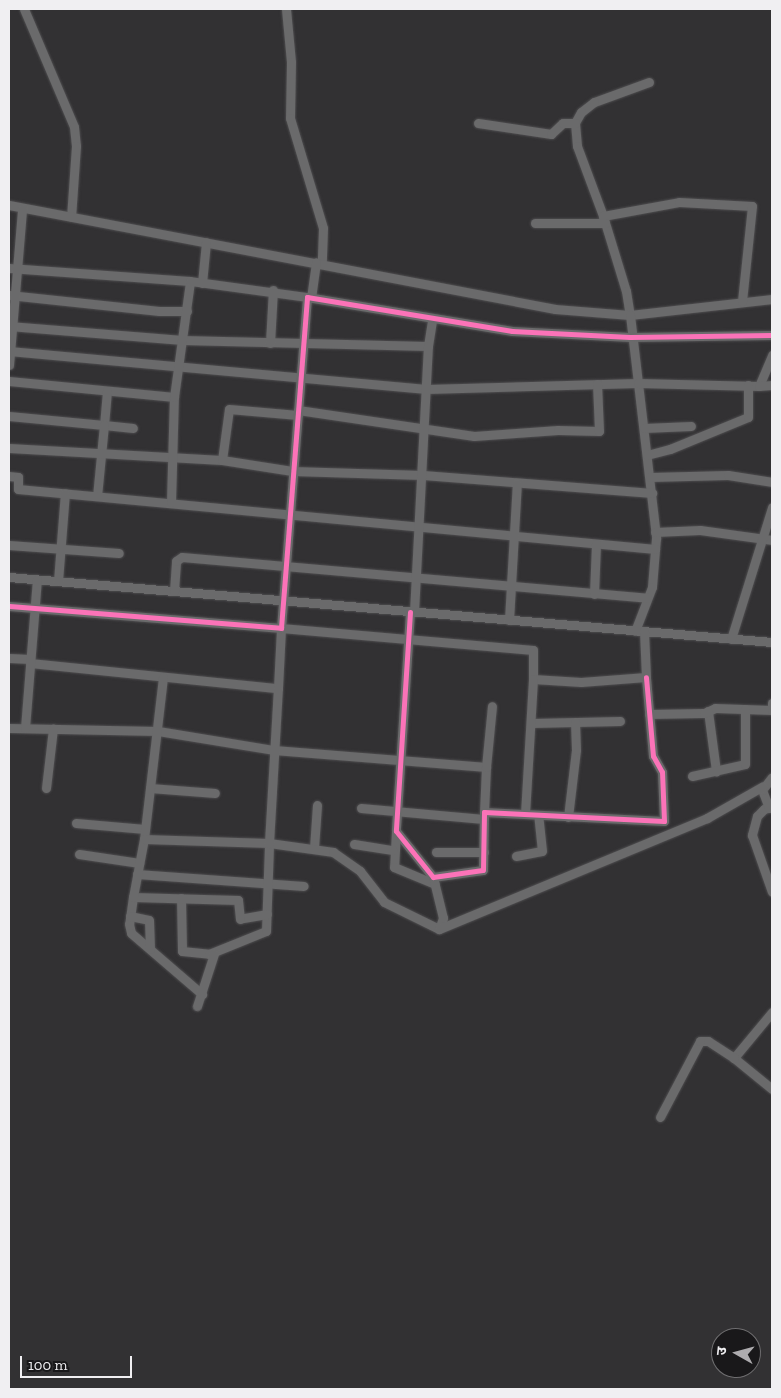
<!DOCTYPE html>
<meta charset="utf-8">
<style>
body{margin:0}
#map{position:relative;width:781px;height:1398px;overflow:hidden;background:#323133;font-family:"Zilla Slab","Noto Sans Devanagari",serif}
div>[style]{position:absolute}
.roads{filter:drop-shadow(0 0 1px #4e4d4f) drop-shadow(0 0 1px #4e4d4f)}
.minor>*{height:9px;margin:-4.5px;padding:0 4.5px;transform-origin:4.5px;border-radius:4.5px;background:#6a6a6b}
.cycleway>*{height:5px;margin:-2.5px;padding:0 2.5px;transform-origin:2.5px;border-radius:2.5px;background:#fb73b8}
span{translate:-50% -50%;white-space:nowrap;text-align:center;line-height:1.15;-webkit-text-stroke:4px #19181a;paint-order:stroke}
.frame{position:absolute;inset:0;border:10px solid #f0eff2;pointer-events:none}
.north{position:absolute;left:711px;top:1328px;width:50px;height:50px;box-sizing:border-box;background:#19181a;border:1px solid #6f6e70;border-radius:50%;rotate:277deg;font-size:14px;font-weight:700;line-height:20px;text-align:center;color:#f0eff2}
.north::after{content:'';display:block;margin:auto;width:18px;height:22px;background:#aeacaf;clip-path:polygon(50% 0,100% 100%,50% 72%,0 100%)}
.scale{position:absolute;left:20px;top:1356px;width:112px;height:22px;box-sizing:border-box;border:2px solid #f0eff2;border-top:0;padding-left:6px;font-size:15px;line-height:18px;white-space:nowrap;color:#f0eff2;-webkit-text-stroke:4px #19181a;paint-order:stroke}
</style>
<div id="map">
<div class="roads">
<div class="minor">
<div style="left:24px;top:9px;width:128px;rotate:67deg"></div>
<div style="left:74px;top:127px;width:19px;rotate:84deg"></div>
<div style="left:76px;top:146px;width:71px;rotate:94deg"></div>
<div style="left:286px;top:9px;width:53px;rotate:84.6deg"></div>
<div style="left:291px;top:62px;width:56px;rotate:91deg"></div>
<div style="left:290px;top:118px;width:115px;rotate:73.3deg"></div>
<div style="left:323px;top:228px;width:36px;rotate:92deg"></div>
<div style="left:649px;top:82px;width:59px;rotate:160deg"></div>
<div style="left:594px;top:102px;width:16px;rotate:142deg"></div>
<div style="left:581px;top:112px;width:13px;rotate:119deg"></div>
<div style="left:575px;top:123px;width:23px;rotate:85deg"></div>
<div style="left:577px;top:146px;width:75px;rotate:69.6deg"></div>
<div style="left:603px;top:216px;width:78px;rotate:73deg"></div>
<div style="left:626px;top:291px;width:24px;rotate:81deg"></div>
<div style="left:630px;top:315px;width:143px;rotate:-6.4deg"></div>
<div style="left:478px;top:123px;width:74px;rotate:8.6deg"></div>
<div style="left:551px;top:134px;width:16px;rotate:-43deg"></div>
<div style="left:563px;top:123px;width:12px"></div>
<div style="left:9px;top:205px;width:556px;rotate:10.78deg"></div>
<div style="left:555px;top:309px;width:75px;rotate:4.6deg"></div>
<div style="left:630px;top:315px;width:225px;rotate:83.3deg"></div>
<div style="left:656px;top:538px;width:49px;rotate:94.7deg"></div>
<div style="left:652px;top:587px;width:47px;rotate:111.1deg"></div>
<div style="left:603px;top:216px;width:77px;rotate:-10.4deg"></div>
<div style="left:679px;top:202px;width:73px;rotate:3.1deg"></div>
<div style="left:752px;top:206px;width:96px;rotate:96deg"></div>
<div style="left:535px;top:223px;width:70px"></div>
<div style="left:9px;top:268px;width:181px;rotate:4.1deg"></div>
<div style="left:202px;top:283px;width:41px;rotate:-84.4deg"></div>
<div style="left:9px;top:295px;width:151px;rotate:6.1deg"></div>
<div style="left:159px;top:311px;width:28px"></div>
<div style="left:311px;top:298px;width:36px;rotate:-82deg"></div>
<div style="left:9px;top:326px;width:174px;rotate:4.6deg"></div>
<div style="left:182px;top:340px;width:246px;rotate:1.4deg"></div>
<div style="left:428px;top:346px;width:26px;rotate:-81deg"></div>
<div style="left:270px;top:343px;width:53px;rotate:-86.8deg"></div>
<div style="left:9px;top:351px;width:419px;rotate:5.2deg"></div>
<div style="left:426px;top:389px;width:212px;rotate:-1.6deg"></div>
<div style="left:638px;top:383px;width:121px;rotate:1.4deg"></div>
<div style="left:759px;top:386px;width:34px;rotate:-67deg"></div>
<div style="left:9px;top:365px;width:157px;rotate:-85.2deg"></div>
<div style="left:9px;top:381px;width:166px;rotate:5.5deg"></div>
<div style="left:759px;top:386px;width:13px;rotate:-4deg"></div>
<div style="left:107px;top:391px;width:34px;rotate:95deg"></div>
<div style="left:104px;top:425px;width:29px;rotate:6deg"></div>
<div style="left:298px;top:410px;width:178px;rotate:8.4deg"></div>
<div style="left:474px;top:436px;width:84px;rotate:-4.1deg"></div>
<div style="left:558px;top:430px;width:41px;rotate:1.4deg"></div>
<div style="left:599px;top:431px;width:47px;rotate:-92.4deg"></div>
<div style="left:9px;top:416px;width:95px;rotate:5.4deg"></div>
<div style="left:104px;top:425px;width:71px;rotate:95.6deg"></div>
<div style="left:644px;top:428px;width:47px;rotate:-2.4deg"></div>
<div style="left:9px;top:448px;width:213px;rotate:3.2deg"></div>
<div style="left:222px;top:460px;width:71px;rotate:8.9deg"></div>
<div style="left:292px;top:471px;width:131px;rotate:1.7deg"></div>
<div style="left:423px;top:475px;width:230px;rotate:4.5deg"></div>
<div style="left:647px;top:455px;width:24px;rotate:-15deg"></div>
<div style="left:670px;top:449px;width:84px;rotate:-22.3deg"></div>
<div style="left:748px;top:417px;width:32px;rotate:-90deg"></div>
<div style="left:222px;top:460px;width:51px;rotate:-82.2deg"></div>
<div style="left:229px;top:409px;width:69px;rotate:5deg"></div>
<div style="left:9px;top:476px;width:9px;rotate:6deg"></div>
<div style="left:18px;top:477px;width:12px;rotate:90deg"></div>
<div style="left:18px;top:489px;width:640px;rotate:5.38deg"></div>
<div style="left:650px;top:477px;width:78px;rotate:-1.5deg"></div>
<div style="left:728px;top:475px;width:45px;rotate:9deg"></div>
<div style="left:171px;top:502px;width:105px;rotate:-88.4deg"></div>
<div style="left:174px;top:397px;width:117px;rotate:-82.1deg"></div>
<div style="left:190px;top:281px;width:118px;rotate:7.8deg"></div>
<div style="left:655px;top:532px;width:45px;rotate:-2.5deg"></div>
<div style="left:700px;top:530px;width:73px;rotate:7.9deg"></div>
<div style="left:9px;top:545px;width:110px;rotate:4.2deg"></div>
<div style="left:9px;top:577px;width:766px;rotate:4.87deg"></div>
<div style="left:58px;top:581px;width:88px;rotate:-85.5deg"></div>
<div style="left:174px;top:591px;width:30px;rotate:-86deg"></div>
<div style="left:176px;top:561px;width:7px;rotate:-34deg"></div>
<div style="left:182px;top:557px;width:467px;rotate:5deg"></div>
<div style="left:594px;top:594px;width:50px;rotate:-87.7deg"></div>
<div style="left:9px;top:606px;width:273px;rotate:4.6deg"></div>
<div style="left:281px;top:628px;width:332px;rotate:-85.5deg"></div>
<div style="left:307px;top:297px;width:208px;rotate:9.4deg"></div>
<div style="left:512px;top:331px;width:118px;rotate:2.9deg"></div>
<div style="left:630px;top:337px;width:142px;rotate:-0.8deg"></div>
<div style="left:410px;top:612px;width:219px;rotate:93.7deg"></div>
<div style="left:396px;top:831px;width:59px;rotate:51.2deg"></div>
<div style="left:433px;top:877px;width:50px;rotate:-8deg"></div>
<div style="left:483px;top:870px;width:58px;rotate:-89deg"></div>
<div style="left:484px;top:812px;width:180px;rotate:2.9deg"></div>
<div style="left:664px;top:821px;width:49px;rotate:-92.3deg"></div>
<div style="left:662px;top:772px;width:18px;rotate:-119deg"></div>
<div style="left:653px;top:756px;width:79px;rotate:-95.1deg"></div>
<div style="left:414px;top:612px;width:266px;rotate:-87deg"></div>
<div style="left:509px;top:620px;width:137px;rotate:-86.7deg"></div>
<div style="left:731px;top:639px;width:138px;rotate:-72.7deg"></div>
<div style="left:9px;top:658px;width:21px;rotate:3deg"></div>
<div style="left:30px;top:663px;width:249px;rotate:5.8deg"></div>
<div style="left:278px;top:688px;width:60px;rotate:-87.1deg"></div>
<div style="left:281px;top:628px;width:253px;rotate:5deg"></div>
<div style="left:533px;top:650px;width:29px;rotate:90deg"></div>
<div style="left:533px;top:679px;width:48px;rotate:3.6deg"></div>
<div style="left:581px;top:682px;width:65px;rotate:-4.4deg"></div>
<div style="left:646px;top:677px;width:46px;rotate:-92.5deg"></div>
<div style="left:708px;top:711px;width:61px;rotate:82.4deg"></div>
<div style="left:649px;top:714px;width:55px;rotate:-1deg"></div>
<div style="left:704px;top:713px;width:12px;rotate:-24deg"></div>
<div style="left:715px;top:708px;width:57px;rotate:2deg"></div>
<div style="left:772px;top:710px;width:7px;rotate:-90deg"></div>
<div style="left:532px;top:723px;width:88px;rotate:-1.3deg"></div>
<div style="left:9px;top:728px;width:149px;rotate:1.2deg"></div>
<div style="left:158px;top:731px;width:118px;rotate:9.3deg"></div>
<div style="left:274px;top:750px;width:213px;rotate:4.6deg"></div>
<div style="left:486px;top:767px;width:45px;rotate:92.5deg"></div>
<div style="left:25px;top:728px;width:149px;rotate:-85.4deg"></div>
<div style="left:486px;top:767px;width:61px;rotate:-84.4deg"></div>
<div style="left:692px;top:776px;width:54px;rotate:-12.8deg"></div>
<div style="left:745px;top:764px;width:55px;rotate:-90deg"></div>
<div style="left:46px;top:788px;width:60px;rotate:-83.3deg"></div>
<div style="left:150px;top:788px;width:65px;rotate:4.4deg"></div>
<div style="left:772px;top:807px;width:8px;rotate:166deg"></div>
<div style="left:764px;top:809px;width:10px;rotate:135deg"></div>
<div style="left:757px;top:816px;width:20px;rotate:105deg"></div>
<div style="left:752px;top:835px;width:60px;rotate:70.7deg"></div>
<div style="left:361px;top:808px;width:123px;rotate:5.1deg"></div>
<div style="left:769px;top:808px;width:19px;rotate:-111deg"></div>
<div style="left:762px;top:790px;width:16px;rotate:-52deg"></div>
<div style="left:525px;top:814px;width:135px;rotate:-86.6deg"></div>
<div style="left:568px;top:817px;width:67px;rotate:-83.2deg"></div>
<div style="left:576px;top:750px;width:28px;rotate:-92deg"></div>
<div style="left:76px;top:823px;width:69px;rotate:5deg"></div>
<div style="left:396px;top:831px;width:36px;rotate:93deg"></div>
<div style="left:394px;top:867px;width:44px;rotate:22.5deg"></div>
<div style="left:144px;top:839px;width:163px;rotate:-83.3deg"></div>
<div style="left:354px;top:844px;width:39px;rotate:9deg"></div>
<div style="left:314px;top:848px;width:43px;rotate:-86deg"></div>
<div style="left:436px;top:852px;width:48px"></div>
<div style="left:79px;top:854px;width:61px;rotate:8.5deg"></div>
<div style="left:516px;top:856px;width:26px;rotate:-11deg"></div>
<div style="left:542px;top:851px;width:36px;rotate:-96deg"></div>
<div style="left:137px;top:874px;width:167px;rotate:4.1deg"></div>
<div style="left:133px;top:897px;width:27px;rotate:98deg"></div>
<div style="left:129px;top:924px;width:9px;rotate:77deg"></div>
<div style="left:131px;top:933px;width:94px;rotate:40.7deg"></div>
<div style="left:181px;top:898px;width:53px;rotate:88.9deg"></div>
<div style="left:182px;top:951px;width:27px;rotate:6deg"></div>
<div style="left:209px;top:954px;width:61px;rotate:-22deg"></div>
<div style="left:266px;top:931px;width:88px;rotate:-88deg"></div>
<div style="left:269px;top:843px;width:65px;rotate:8deg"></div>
<div style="left:333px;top:852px;width:33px;rotate:35deg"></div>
<div style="left:360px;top:871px;width:39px;rotate:52deg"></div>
<div style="left:384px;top:902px;width:61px;rotate:26.1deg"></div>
<div style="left:439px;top:929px;width:12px;rotate:-70deg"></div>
<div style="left:443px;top:918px;width:42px;rotate:-103.7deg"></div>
<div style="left:267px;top:914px;width:27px;rotate:170deg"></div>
<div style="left:240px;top:919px;width:19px;rotate:-96deg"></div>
<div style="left:238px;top:900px;width:105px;rotate:-178.4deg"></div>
<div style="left:133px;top:897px;width:59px;rotate:-79.3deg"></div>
<div style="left:144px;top:839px;width:125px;rotate:1.8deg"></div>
<div style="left:269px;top:843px;width:155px;rotate:-86.7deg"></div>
<div style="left:130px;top:916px;width:19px;rotate:12deg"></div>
<div style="left:149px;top:920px;width:29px;rotate:88deg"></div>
<div style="left:439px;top:929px;width:290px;rotate:-22.5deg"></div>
<div style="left:707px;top:818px;width:64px;rotate:-29.7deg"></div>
<div style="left:197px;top:1006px;width:55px;rotate:-71.9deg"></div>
<div style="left:772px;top:1012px;width:60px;rotate:129.6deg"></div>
<div style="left:734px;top:1058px;width:49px;rotate:39.2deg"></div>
<div style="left:660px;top:1117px;width:86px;rotate:-62.2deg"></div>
<div style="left:700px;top:1041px;width:8px"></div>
<div style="left:708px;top:1041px;width:31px;rotate:33deg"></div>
</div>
</div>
<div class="cycleway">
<div style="left:9px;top:606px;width:273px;rotate:4.6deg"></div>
<div style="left:281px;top:628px;width:332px;rotate:-85.5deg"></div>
<div style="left:307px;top:297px;width:208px;rotate:9.4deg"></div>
<div style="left:512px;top:331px;width:118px;rotate:2.9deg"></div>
<div style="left:630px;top:337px;width:142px;rotate:-0.8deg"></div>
<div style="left:410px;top:612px;width:219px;rotate:93.7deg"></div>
<div style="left:396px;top:831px;width:59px;rotate:51.2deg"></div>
<div style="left:433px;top:877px;width:50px;rotate:-8deg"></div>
<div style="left:483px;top:870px;width:58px;rotate:-89deg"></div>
<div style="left:484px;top:812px;width:180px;rotate:2.9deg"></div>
<div style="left:664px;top:821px;width:49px;rotate:-92.3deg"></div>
<div style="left:662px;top:772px;width:18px;rotate:-119deg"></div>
<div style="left:653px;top:756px;width:79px;rotate:-95.1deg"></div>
</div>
<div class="frame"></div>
<div class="north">उ</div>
<div class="scale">100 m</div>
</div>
